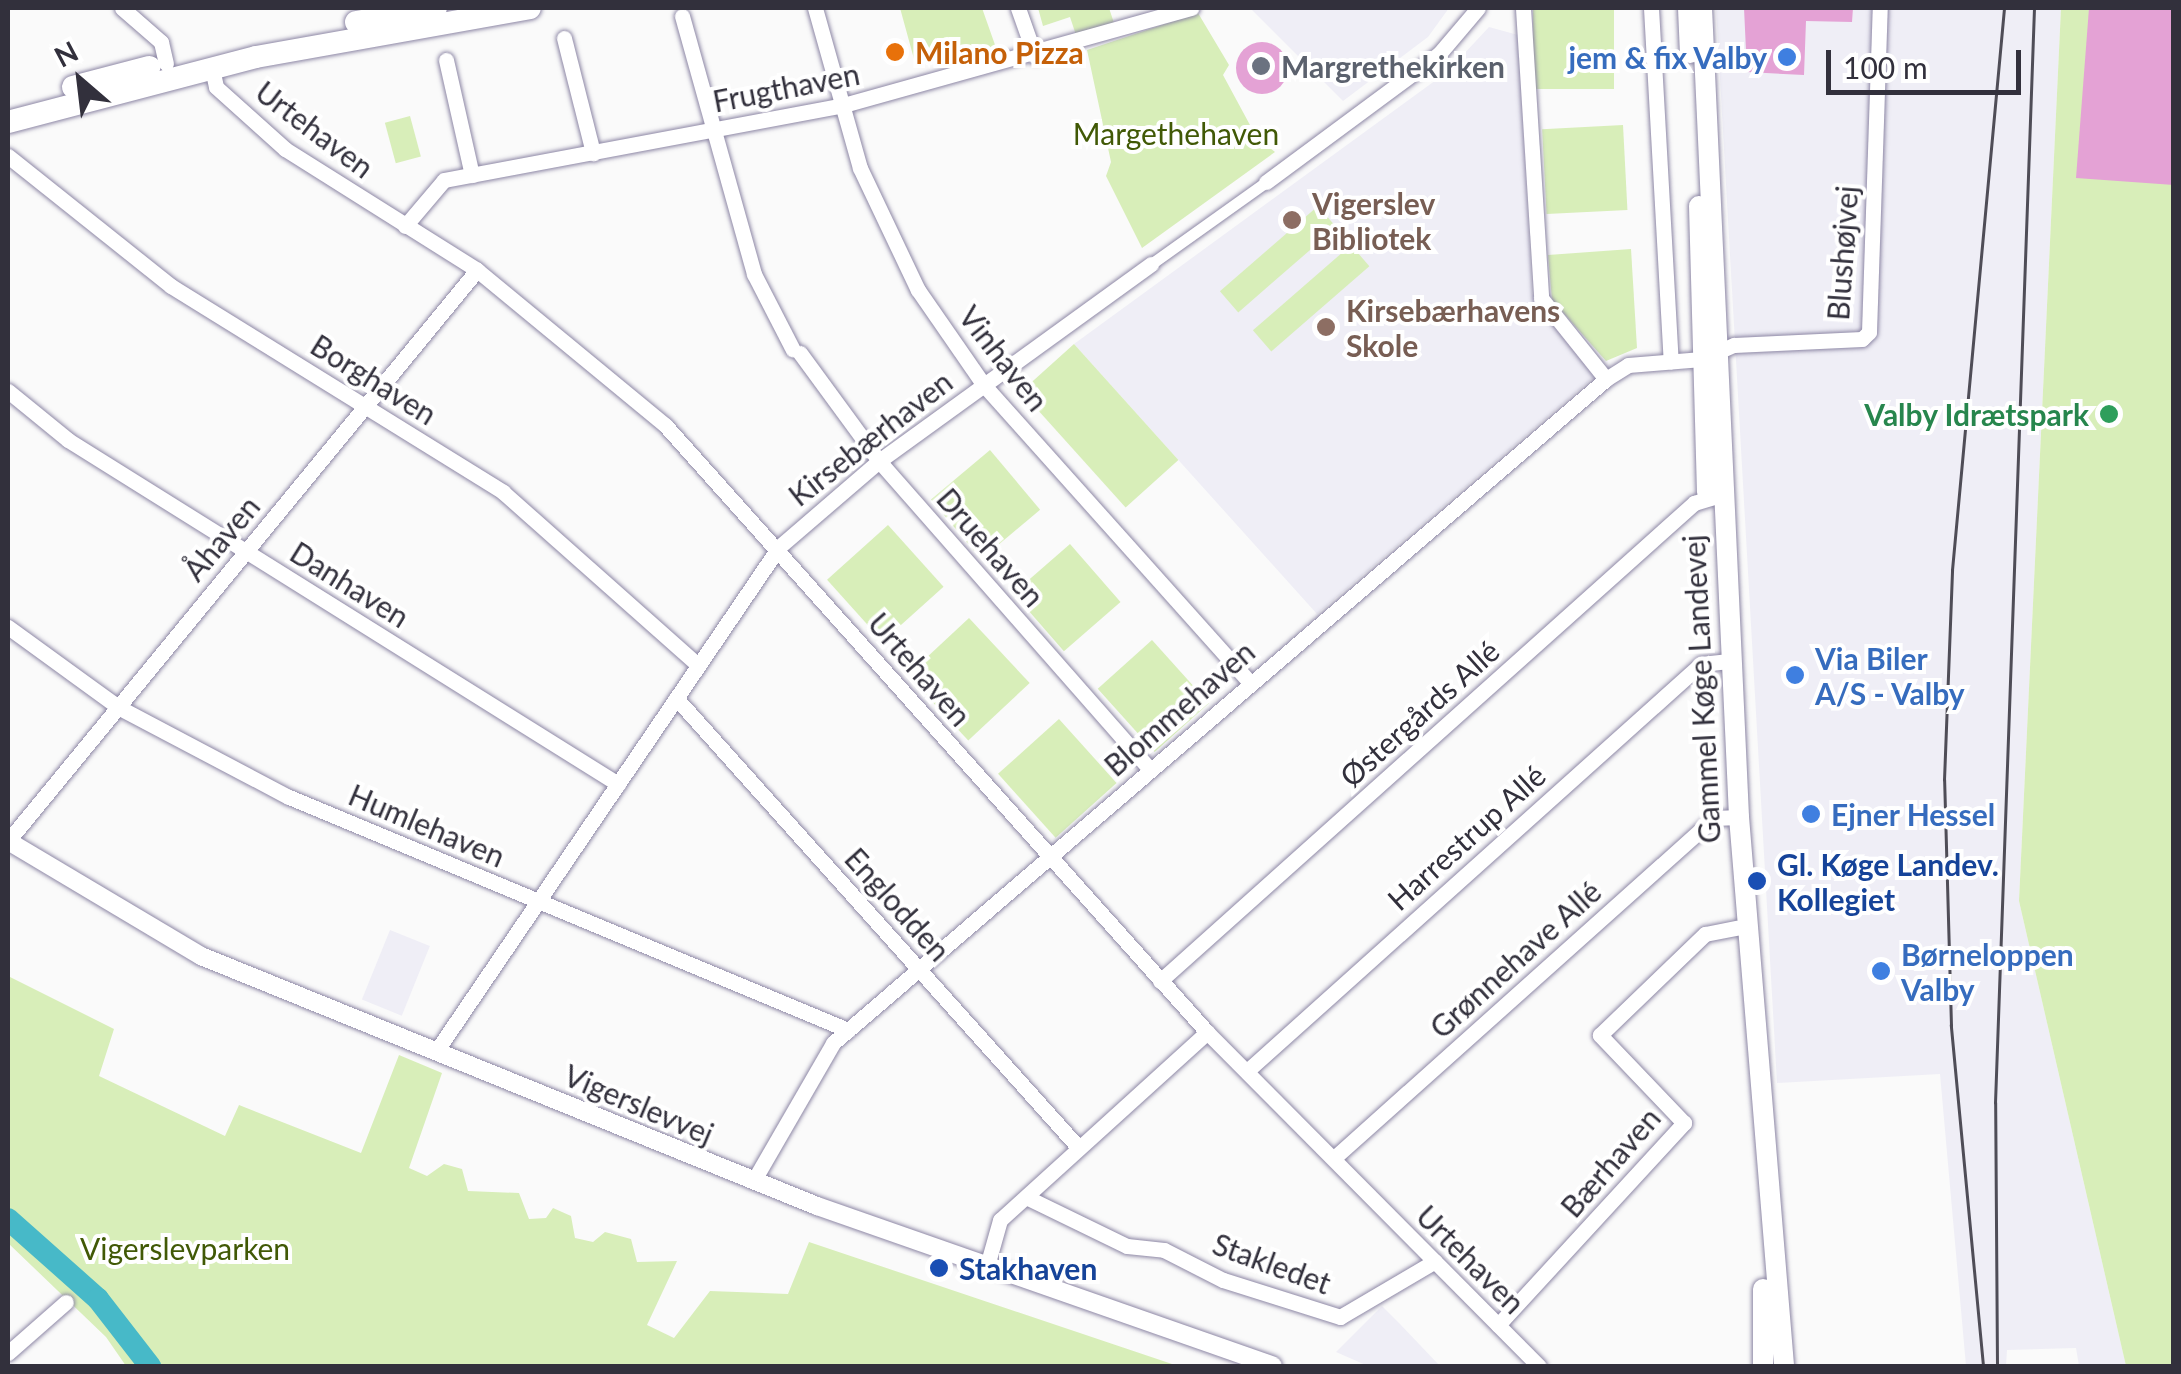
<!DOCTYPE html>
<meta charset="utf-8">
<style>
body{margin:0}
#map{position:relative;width:2181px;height:1374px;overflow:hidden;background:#fafafa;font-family:Lato,sans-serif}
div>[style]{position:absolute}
.built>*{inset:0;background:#efeef6;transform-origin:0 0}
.green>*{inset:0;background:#d8eeb9;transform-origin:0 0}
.river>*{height:22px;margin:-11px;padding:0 11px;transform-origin:11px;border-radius:11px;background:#47b9c8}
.building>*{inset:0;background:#e4a2d5}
.round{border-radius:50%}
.roads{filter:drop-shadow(0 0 2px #8d87a5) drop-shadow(0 0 2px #8d87a5)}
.pedestrian>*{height:11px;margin:-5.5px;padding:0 5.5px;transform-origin:5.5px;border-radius:5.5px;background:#fff}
.minor>*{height:15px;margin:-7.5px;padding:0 7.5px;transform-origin:7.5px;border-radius:7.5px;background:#fff}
.tertiary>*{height:18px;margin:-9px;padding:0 9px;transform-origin:9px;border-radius:9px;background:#fff}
.secondary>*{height:20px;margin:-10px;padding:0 10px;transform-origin:10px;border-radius:10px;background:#fff}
.primary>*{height:22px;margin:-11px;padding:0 11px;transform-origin:11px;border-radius:11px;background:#fff}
.tram>*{height:2.5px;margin:-1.25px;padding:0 1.25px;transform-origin:1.25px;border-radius:1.25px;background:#4f4d57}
.dots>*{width:28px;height:28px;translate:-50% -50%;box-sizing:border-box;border:5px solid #fff;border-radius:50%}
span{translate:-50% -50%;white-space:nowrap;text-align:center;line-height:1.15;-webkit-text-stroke:8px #fff;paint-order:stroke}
.food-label{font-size:30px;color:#c56008;font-weight:700}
.left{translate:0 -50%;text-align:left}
.shop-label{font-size:30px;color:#366cbe;font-weight:700}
.right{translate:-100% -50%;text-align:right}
.worship-label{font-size:30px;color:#5b616d;font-weight:700}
.street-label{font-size:30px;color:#32303c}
.park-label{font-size:30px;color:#415906}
.education-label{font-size:30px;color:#785e54;font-weight:700}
.leisure-label{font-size:30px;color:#27864d;font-weight:700}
.transit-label{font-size:30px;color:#164399;font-weight:700}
.frame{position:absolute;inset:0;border:10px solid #32303c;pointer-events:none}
.north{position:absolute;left:30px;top:30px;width:100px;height:100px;-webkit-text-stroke:8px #fff;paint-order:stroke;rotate:332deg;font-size:28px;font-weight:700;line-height:40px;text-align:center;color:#32303c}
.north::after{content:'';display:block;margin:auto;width:35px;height:45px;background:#32303c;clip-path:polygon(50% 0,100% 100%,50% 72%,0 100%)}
.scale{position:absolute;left:1826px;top:50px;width:195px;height:45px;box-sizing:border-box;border:5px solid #32303c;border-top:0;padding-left:12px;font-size:30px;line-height:35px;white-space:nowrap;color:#32303c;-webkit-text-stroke:8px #fff;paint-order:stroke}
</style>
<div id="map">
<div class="built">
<div style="clip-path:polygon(1250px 8px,1449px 8px,1428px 37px,1343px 101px)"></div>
<div style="clip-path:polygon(1716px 8px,2061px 8px,2019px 901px,2126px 1366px,2079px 1366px,2076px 1348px,2007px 1350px,2006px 1366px,1966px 1366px,1940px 1074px,1777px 1083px)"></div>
<div style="clip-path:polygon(1489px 27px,1518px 35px,1532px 294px,1596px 375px,1317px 614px,1074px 344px,1447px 72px)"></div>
<div style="left:390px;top:930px;width:43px;height:75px;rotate:22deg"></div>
<div style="clip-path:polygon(1382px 1306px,1399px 1323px,1440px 1366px,1368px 1366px,1336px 1352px)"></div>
</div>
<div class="green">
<div style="clip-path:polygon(900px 8px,982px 8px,1000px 59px,957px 71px,950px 50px,914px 59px)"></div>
<div style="clip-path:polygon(1038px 8px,1109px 8px,1114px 23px,1076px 35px,1070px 17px,1043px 26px)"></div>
<div style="left:1533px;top:8px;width:81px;height:81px"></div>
<div style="clip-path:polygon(2061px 8px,2173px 8px,2173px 1366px,2126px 1366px,2019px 901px)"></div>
<div style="clip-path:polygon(1198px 13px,1229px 65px,1223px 75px,1257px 138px,1275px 152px,1142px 248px,1106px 176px,1111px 162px,1087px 50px)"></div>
<div style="left:410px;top:116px;width:42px;height:26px;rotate:75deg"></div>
<div style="left:1623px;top:125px;width:85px;height:81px;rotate:87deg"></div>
<div style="left:1318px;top:206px;width:28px;height:130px;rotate:49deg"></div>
<div style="left:1351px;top:245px;width:28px;height:130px;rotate:49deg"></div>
<div style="clip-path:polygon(1631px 249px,1637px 348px,1606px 361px,1552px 300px,1548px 255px)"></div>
<div style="left:1074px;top:344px;width:156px;height:71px;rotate:48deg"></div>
<div style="left:990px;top:450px;width:78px;height:77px;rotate:50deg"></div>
<div style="left:888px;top:525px;width:83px;height:82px;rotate:48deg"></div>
<div style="left:1070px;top:544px;width:77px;height:75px;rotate:49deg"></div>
<div style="left:969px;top:618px;width:89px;height:84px;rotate:47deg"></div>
<div style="left:1152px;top:640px;width:85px;height:73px;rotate:48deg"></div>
<div style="left:1059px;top:719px;width:86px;height:82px;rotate:48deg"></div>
<div style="clip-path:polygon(8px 976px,114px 1029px,99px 1076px,225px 1136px,239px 1105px,361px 1153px,399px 1055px,442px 1073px,409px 1168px,427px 1176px,444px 1164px,462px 1169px,468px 1191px,519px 1193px,529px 1219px,546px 1218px,553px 1208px,571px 1216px,575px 1238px,593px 1242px,605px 1232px,631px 1239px,637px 1262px,677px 1261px,647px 1325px,674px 1338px,710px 1291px,788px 1294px,809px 1242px,1178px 1366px,126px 1366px,106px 1337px,8px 1243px)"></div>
</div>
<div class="river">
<div style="left:8px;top:1219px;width:120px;rotate:41.6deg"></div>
<div style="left:98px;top:1299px;width:85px;rotate:52.2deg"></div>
</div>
<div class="building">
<div style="clip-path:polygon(1744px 8px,1853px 8px,1852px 22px,1806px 21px,1804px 75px,1747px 72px)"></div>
<div style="clip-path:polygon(2089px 8px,2174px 8px,2174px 185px,2076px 178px)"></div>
<div class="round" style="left:1236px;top:42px;width:52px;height:52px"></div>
</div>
<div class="roads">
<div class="pedestrian">
<div style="left:1151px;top:264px;width:141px;rotate:-35.5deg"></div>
</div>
<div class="minor">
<div style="left:122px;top:8px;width:52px;rotate:41.1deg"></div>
<div style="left:161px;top:42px;width:22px;rotate:77deg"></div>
<div style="left:815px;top:8px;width:166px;rotate:74.3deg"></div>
<div style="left:860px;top:168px;width:135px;rotate:64.6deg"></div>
<div style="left:918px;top:290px;width:114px;rotate:55.3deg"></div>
<div style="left:983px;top:384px;width:401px;rotate:48.2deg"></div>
<div style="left:1018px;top:8px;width:51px;rotate:70.5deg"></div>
<div style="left:1523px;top:8px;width:291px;rotate:86.4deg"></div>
<div style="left:1541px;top:298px;width:104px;rotate:51.3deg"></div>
<div style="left:1651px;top:8px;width:354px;rotate:86.8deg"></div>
<div style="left:682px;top:16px;width:268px;rotate:74.4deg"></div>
<div style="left:754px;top:274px;width:85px;rotate:62.8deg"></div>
<div style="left:564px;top:38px;width:119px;rotate:75.8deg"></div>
<div style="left:446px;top:60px;width:118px;rotate:77.3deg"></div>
<div style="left:212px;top:68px;width:19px;rotate:78deg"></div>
<div style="left:216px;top:87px;width:93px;rotate:41.9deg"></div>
<div style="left:285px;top:149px;width:227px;rotate:32.2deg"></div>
<div style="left:477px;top:270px;width:244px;rotate:39.5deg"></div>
<div style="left:665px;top:425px;width:814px;rotate:48.24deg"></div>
<div style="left:1207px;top:1032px;width:471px;rotate:45.2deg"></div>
<div style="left:8px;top:156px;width:208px;rotate:38.6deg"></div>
<div style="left:171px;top:286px;width:391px;rotate:31.8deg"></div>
<div style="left:503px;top:492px;width:261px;rotate:41.6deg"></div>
<div style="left:1266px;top:182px;width:215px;rotate:-36.5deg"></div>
<div style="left:1439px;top:54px;width:60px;rotate:-49.7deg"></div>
<div style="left:405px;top:226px;width:60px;rotate:-49.7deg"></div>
<div style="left:444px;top:180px;width:403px;rotate:-10.6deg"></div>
<div style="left:840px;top:106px;width:365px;rotate:-15.6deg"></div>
<div style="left:800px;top:353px;width:134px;rotate:53.8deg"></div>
<div style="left:879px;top:461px;width:411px;rotate:48.7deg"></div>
<div style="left:8px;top:391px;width:77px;rotate:39.2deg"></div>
<div style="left:68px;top:440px;width:649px;rotate:32.02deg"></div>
<div style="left:8px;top:627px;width:136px;rotate:36deg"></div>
<div style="left:118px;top:707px;width:193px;rotate:27.8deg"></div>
<div style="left:289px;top:797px;width:606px;rotate:22.63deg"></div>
<div style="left:676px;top:698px;width:603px;rotate:48.16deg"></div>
<div style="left:8px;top:841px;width:739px;rotate:-50.6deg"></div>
<div style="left:1160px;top:981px;width:717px;rotate:-41.83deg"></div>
<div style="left:1694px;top:503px;width:24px;rotate:-17deg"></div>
<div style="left:437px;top:1050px;width:608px;rotate:-55.79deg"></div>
<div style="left:779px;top:547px;width:132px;rotate:-40.7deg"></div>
<div style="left:879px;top:461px;width:336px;rotate:-35.9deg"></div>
<div style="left:1247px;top:1071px;width:610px;rotate:-41.88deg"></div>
<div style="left:1701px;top:664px;width:28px;rotate:-6deg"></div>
<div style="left:1334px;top:1158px;width:510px;rotate:-41.82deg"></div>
<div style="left:1714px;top:818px;width:25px;rotate:-2deg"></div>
<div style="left:754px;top:1180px;width:158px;rotate:-60deg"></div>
<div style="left:833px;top:1043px;width:1019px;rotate:-40.66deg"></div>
<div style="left:1606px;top:379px;width:26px;rotate:-32deg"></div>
<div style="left:1628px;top:365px;width:74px;rotate:-4.6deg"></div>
<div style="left:1702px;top:359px;width:35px;rotate:-24deg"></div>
<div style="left:1734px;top:345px;width:128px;rotate:-2.7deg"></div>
<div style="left:1862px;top:339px;width:10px;rotate:-45deg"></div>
<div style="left:1869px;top:332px;width:324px;rotate:-88.1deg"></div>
<div style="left:1026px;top:1197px;width:112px;rotate:25.9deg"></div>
<div style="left:1127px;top:1246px;width:37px;rotate:6deg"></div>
<div style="left:1164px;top:1250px;width:66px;rotate:27deg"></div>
<div style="left:1223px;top:1280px;width:123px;rotate:17.5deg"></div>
<div style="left:1340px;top:1317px;width:110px;rotate:-30.5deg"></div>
<div style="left:987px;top:1266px;width:48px;rotate:-74.2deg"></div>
<div style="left:1000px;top:1220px;width:280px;rotate:-42.2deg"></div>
<div style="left:1498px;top:1325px;width:275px;rotate:-47.4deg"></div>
<div style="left:1684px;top:1123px;width:122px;rotate:-133.7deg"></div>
<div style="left:1600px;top:1035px;width:146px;rotate:-43.9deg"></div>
<div style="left:1705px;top:934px;width:33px;rotate:-11deg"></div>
<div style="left:8px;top:1353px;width:77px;rotate:-41.3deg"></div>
</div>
<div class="tertiary">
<div style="left:8px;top:841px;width:225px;rotate:30.8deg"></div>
<div style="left:201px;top:956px;width:665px;rotate:22.09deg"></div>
<div style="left:817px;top:1206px;width:483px;rotate:19.3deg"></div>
</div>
<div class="secondary">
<div style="left:1688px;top:8px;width:45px;rotate:87.5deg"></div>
<div style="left:1702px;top:8px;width:810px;rotate:87.38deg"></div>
<div style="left:1739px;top:817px;width:551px;rotate:85.31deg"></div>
<div style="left:1699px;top:206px;width:286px;rotate:88.4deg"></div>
<div style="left:1763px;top:1366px;width:77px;rotate:-90deg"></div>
</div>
<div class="primary">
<div style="left:356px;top:22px;width:81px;rotate:-9.9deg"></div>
<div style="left:73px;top:87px;width:79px;rotate:-14.7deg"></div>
<div style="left:8px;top:122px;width:256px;rotate:-14.7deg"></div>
<div style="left:256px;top:57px;width:278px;rotate:-10.1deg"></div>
</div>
</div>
<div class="tram">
<div style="left:1983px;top:1366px;width:342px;rotate:-95.4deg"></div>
<div style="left:1951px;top:1026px;width:246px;rotate:-91.6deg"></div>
<div style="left:1944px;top:780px;width:210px;rotate:-87.8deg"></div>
<div style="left:1952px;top:570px;width:564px;rotate:-84.71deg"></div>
<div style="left:1997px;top:1366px;width:263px;rotate:-90.4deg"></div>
<div style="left:1995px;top:1103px;width:1096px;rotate:-87.96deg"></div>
</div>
<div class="dots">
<div style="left:895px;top:52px;background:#e8710a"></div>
<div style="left:1787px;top:57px;background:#3f7fe0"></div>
<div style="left:1261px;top:66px;background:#6b7280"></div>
<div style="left:1292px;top:220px;background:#8d6e63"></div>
<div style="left:1326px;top:327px;background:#8d6e63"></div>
<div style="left:2109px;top:414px;background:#2e9e5b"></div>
<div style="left:1795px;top:675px;background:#3f7fe0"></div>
<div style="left:1811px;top:814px;background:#3f7fe0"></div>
<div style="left:1757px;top:881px;background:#1a4fb4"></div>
<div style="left:1881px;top:971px;background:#3f7fe0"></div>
<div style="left:939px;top:1268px;background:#1a4fb4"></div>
</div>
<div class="food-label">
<span class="left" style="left:915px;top:52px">Milano Pizza</span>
</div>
<div class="shop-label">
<span class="right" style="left:1767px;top:57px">jem &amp; fix Valby</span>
<span class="left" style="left:1815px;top:675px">Via Biler<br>A/S - Valby</span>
<span class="left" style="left:1831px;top:814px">Ejner Hessel</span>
<span class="left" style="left:1901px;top:971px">Børneloppen<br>Valby</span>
</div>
<div class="worship-label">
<span class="left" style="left:1281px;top:66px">Margrethekirken</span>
</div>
<div class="street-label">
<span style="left:786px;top:87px;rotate:-11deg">Frugthaven</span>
<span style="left:315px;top:129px;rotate:37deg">Urtehaven</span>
<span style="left:1842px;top:253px;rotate:-86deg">Blushøjvej</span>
<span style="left:1004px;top:358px;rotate:52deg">Vinhaven</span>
<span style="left:374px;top:379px;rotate:32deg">Borghaven</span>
<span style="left:870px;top:438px;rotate:-38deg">Kirsebærhaven</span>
<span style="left:221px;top:538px;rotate:-50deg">Åhaven</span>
<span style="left:991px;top:547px;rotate:49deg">Druehaven</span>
<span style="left:350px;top:584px;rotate:32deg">Danhaven</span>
<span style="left:920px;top:669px;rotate:49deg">Urtehaven</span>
<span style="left:1701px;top:689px;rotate:-93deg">Gammel Køge Landevej</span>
<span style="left:1179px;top:708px;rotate:-41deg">Blommehaven</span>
<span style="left:1419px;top:713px;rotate:-42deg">Østergårds Allé</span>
<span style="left:427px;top:825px;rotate:23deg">Humlehaven</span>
<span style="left:1466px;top:837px;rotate:-42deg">Harrestrup Allé</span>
<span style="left:898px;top:904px;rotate:48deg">Englodden</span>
<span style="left:1515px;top:959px;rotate:-42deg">Grønnehave Allé</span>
<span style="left:639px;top:1104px;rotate:23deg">Vigerslevvej</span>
<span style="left:1610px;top:1162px;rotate:-49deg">Bærhaven</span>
<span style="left:1471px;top:1259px;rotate:45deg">Urtehaven</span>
<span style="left:1272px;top:1263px;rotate:20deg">Stakledet</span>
</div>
<div class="park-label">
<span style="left:1176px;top:133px">Margethehaven</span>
<span style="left:185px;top:1248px">Vigerslevparken</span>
</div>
<div class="education-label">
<span class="left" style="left:1312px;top:220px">Vigerslev<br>Bibliotek</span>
<span class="left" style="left:1346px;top:327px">Kirsebærhavens<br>Skole</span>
</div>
<div class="leisure-label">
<span class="right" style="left:2089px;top:414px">Valby Idrætspark</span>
</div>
<div class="transit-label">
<span class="left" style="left:1777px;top:881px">Gl. Køge Landev.<br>Kollegiet</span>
<span class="left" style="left:959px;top:1268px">Stakhaven</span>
</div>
<div class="frame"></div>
<div class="north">N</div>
<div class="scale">100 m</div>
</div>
